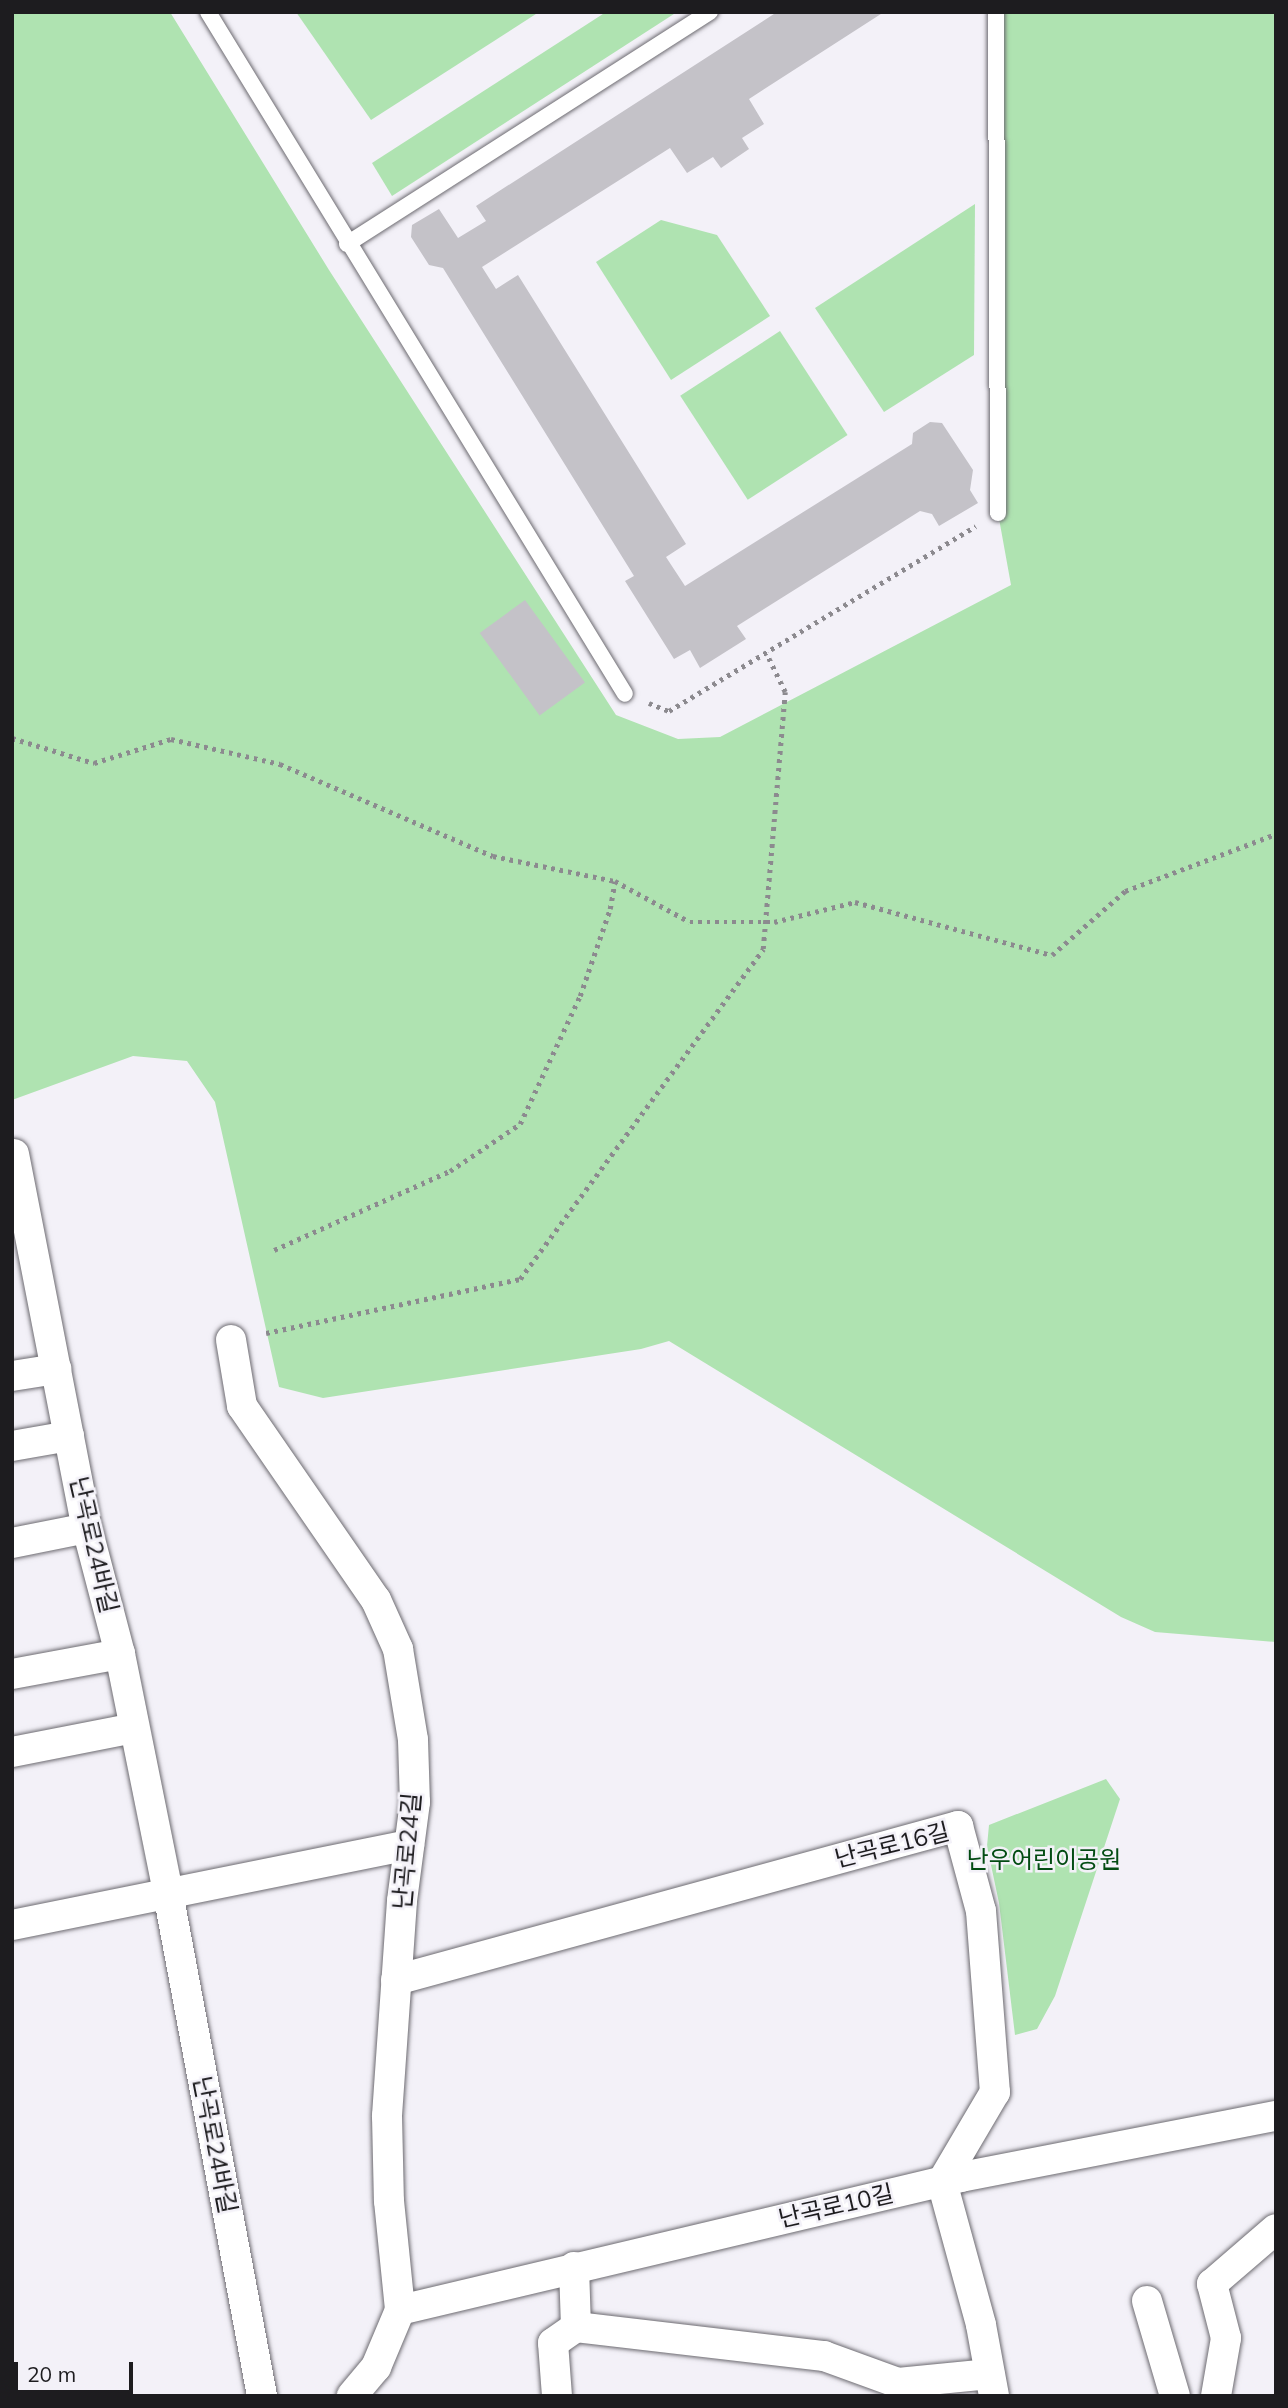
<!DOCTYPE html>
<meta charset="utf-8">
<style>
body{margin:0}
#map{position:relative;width:1288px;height:2408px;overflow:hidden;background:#f3f1f8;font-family:Mulish,"Noto Sans KR",sans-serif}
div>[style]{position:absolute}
.green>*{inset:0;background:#afe3b1;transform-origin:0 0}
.building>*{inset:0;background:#c4c2c8;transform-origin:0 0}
.path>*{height:4.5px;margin-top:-2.25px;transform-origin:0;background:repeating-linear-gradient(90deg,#8c8a8f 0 3.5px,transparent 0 8.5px)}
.roads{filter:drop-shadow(0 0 2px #6d6b71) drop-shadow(0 0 2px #6d6b71)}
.service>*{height:16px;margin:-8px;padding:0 8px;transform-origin:8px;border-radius:8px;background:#fff}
.minor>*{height:30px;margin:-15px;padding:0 15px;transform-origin:15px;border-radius:15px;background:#fff}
span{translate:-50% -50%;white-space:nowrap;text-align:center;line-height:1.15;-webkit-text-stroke:5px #f3f1f8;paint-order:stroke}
.street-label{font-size:24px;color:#1d1c1f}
.park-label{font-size:24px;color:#034c13}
.frame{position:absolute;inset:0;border:14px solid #1d1c1f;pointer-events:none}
.scale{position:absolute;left:14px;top:2362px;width:119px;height:32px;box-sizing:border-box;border:4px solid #1d1c1f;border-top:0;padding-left:9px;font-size:21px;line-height:24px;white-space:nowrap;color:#1d1c1f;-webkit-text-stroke:5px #f3f1f8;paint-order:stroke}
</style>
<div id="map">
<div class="green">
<div style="clip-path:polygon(12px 12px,170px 12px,329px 270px,616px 715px,678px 739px,720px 737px,1011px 585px,998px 513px,996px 12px,1276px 12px,1276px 1642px,1155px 1632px,1121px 1617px,669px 1341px,641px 1349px,323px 1398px,279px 1387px,215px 1102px,187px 1061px,133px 1056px,12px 1100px)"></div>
<div style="clip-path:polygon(296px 12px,539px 12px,371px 120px)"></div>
<div style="clip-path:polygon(606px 12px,677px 12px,392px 196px,372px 163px)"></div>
<div style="clip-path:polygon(975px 204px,974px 355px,884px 412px,815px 308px)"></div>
<div style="clip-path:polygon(661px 220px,717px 235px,770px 316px,671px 380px,596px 262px)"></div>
<div style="left:780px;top:331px;width:124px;height:119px;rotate:57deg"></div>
<div style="clip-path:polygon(1106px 1779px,1120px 1799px,1055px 1996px,1037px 2029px,1015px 2035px,999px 1903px,987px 1846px,989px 1825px)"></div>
</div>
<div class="building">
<div style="clip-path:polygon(777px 12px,884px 12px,749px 99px,764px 124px,742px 138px,749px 149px,721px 168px,713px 157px,687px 173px,670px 148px,482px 267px,496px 289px,518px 275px,686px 544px,666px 557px,685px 586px,912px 444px,913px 433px,930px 422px,942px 423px,973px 470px,970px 490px,978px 503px,939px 526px,932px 514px,920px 511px,737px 626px,746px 639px,700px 668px,690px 650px,674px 659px,625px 581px,634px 576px,443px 268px,429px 265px,411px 237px,412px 225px,439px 209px,458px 238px,486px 221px,476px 206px)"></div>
<div style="left:525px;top:600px;width:102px;height:56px;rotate:54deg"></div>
</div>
<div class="path">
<div style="left:649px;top:703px;width:22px;rotate:22deg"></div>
<div style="left:669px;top:711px;width:358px;rotate:-31.1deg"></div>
<div style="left:12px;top:738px;width:86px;rotate:17deg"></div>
<div style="left:94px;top:763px;width:81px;rotate:-17.3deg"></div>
<div style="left:171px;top:739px;width:112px;rotate:12.9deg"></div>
<div style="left:280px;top:764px;width:232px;rotate:23.4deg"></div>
<div style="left:493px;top:856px;width:125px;rotate:11.6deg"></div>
<div style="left:615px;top:881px;width:85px;rotate:28.7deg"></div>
<div style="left:690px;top:922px;width:84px"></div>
<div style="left:774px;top:922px;width:83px;rotate:-13.9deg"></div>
<div style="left:855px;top:902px;width:204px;rotate:15.1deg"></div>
<div style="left:1052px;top:955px;width:97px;rotate:-41.2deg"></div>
<div style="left:1125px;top:891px;width:161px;rotate:-20.7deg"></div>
<div style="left:274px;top:1250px;width:193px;rotate:-24.2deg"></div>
<div style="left:450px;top:1171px;width:84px;rotate:-33.9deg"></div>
<div style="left:520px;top:1124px;width:141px;rotate:-64.9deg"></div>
<div style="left:580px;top:996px;width:92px;rotate:-71deg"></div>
<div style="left:610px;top:909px;width:28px;rotate:-80deg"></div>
<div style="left:266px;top:1333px;width:260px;rotate:-12deg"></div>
<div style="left:520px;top:1279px;width:410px;rotate:-53.6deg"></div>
<div style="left:763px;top:949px;width:258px;rotate:-85.1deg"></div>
<div style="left:785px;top:692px;width:43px;rotate:-116deg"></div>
</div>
<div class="roads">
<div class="service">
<div style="left:208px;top:12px;width:799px;rotate:58.56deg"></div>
<div style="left:996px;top:12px;width:501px;rotate:89.77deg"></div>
<div style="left:347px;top:244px;width:431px;rotate:-32.6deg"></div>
</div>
<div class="minor">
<div style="left:14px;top:1154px;width:381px;rotate:79deg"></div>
<div style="left:87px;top:1528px;width:130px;rotate:75.3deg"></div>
<div style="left:120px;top:1654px;width:244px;rotate:78.6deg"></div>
<div style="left:168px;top:1893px;width:512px;rotate:79.41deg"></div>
<div style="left:231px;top:1340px;width:67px;rotate:80.5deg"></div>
<div style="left:242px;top:1406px;width:236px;rotate:55.4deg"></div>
<div style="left:376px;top:1600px;width:54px;rotate:65.8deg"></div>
<div style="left:398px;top:1649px;width:92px;rotate:80.6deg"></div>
<div style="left:413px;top:1740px;width:62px;rotate:88.2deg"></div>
<div style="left:415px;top:1802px;width:100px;rotate:97.5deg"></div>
<div style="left:402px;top:1901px;width:216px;rotate:94deg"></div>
<div style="left:387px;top:2116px;width:85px;rotate:88.7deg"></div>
<div style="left:389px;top:2201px;width:110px;rotate:84.2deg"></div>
<div style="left:400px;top:2310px;width:62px;rotate:112.8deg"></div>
<div style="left:376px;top:2367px;width:38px;rotate:130deg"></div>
<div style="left:12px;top:1376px;width:45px;rotate:-9deg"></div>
<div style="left:12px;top:1446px;width:58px;rotate:-10deg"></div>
<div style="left:12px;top:1543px;width:76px;rotate:-11.3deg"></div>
<div style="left:12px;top:1674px;width:110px;rotate:-10.5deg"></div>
<div style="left:12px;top:1752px;width:124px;rotate:-11.1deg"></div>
<div style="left:12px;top:1925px;width:405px;rotate:-11.4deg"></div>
<div style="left:396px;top:1980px;width:583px;rotate:-15.32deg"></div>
<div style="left:958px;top:1826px;width:88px;rotate:74.9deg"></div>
<div style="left:981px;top:1911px;width:182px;rotate:85.6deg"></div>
<div style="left:995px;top:2092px;width:104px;rotate:120.5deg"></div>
<div style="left:942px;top:2182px;width:148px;rotate:74.7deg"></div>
<div style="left:981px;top:2325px;width:72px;rotate:79.6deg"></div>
<div style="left:574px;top:2267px;width:60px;rotate:88.1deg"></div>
<div style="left:1147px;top:2301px;width:99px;rotate:73.6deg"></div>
<div style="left:400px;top:2310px;width:577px;rotate:-13.34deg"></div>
<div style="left:961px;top:2177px;width:321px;rotate:-11deg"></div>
<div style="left:557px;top:2396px;width:53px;rotate:-94.3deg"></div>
<div style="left:553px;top:2343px;width:28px;rotate:-35deg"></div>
<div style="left:576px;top:2327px;width:250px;rotate:6.7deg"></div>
<div style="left:824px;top:2356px;width:79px;rotate:20deg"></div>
<div style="left:898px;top:2383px;width:92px;rotate:-5.6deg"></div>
<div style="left:1216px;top:2396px;width:59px;rotate:-80.2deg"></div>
<div style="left:1226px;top:2338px;width:56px;rotate:-104.5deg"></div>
<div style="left:1212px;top:2284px;width:84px;rotate:-40.7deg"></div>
</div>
</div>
<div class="street-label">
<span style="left:94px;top:1545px;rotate:77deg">난곡로24바길</span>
<span style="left:892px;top:1845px;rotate:-14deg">난곡로16길</span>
<span style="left:407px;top:1851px;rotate:-85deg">난곡로24길</span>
<span style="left:215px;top:2145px;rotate:79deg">난곡로24바길</span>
<span style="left:836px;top:2206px;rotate:-13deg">난곡로10길</span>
</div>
<div class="park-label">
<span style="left:1044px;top:1860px">난우어린이공원</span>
</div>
<div class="frame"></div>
<div class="scale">20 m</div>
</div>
